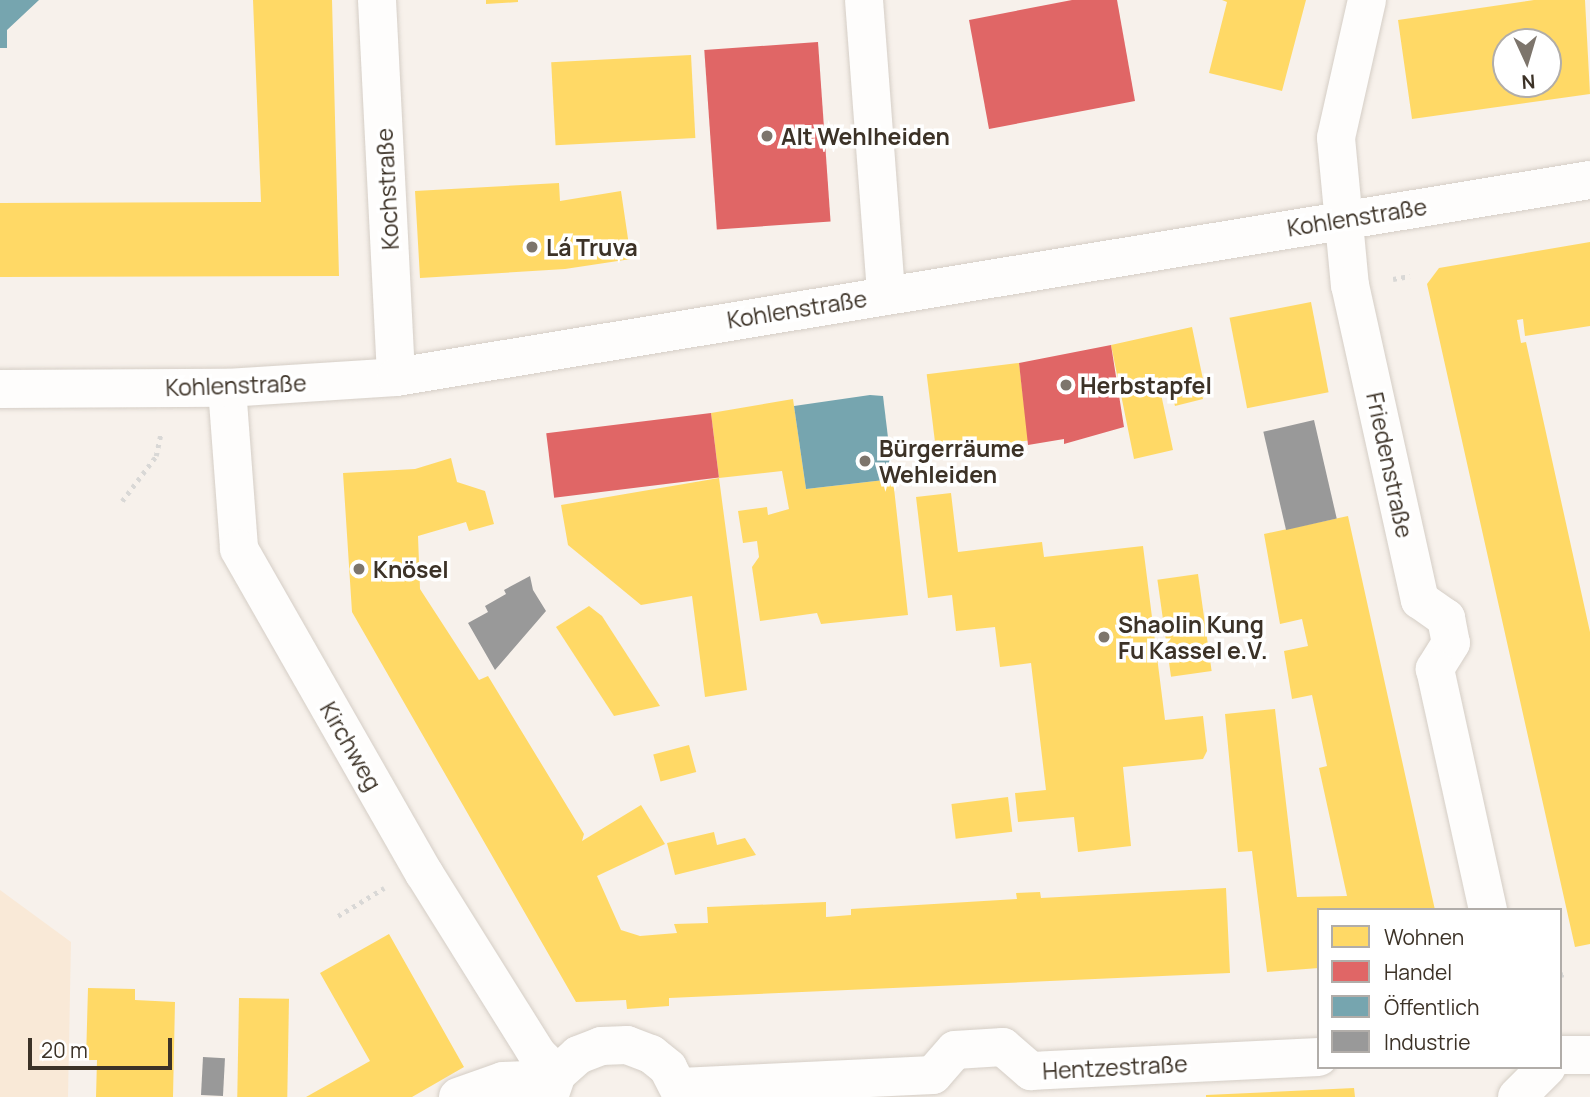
<!DOCTYPE html>
<meta charset="utf-8">
<style>
body{margin:0}
#map{position:relative;width:1590px;height:1097px;overflow:hidden;background:#f7f1eb;font-family:Manrope,sans-serif}
div>[style]{position:absolute}
.green>*{inset:0;background:#f9e9d7}
.homes>*{inset:0;background:#ffd966;transform-origin:0 0}
.shops>*{inset:0;background:#e06666;transform-origin:0 0}
.public>*{inset:0;background:#76a5af}
.industry>*{inset:0;background:#999;transform-origin:0 0}
.path>*{height:4.5px;margin-top:-2.25px;transform-origin:0;background:repeating-linear-gradient(90deg,#d9d8d6 0 3.5px,transparent 0 8.5px)}
.roads{filter:drop-shadow(0 0 2px #d5cec6) drop-shadow(0 0 2px #d5cec6)}
.minor>*{height:38px;margin:-19px;padding:0 19px;transform-origin:19px;border-radius:19px;background:#fefdfc}
.major>*{height:38px;margin:-19px;padding:0 19px;transform-origin:19px;border-radius:19px;background:#fefdfc}
.dots>*{width:19px;height:19px;translate:-50% -50%;box-sizing:border-box;border:4px solid #fff;border-radius:50%}
span{translate:-50% -50%;white-space:nowrap;text-align:center;line-height:1.15;-webkit-text-stroke:7px #fff;paint-order:stroke}
.poi-label{font-size:23px;color:#3c3227;font-weight:700}
.left{translate:0 -50%;text-align:left}
.street-label{font-size:23px;color:#3c3227}
.legend{position:absolute;left:1317px;top:908px;width:245px;height:161px;box-sizing:border-box;background:#fff;border:2px solid #b1ada9;margin:0;padding:9px 12px;list-style:none;font-size:21px;color:#3c3227}
.legend li{display:flex;align-items:center;gap:14px;height:35px}
.legend b{width:35px;border:2px solid #b1ada9}
.north{position:absolute;left:1492px;top:28px;width:70px;height:70px;box-sizing:border-box;background:#fff;border:2px solid #b1ada9;border-radius:50%;rotate:176deg;font-size:19px;font-weight:700;line-height:28px;text-align:center;color:#3c3227}
.north::after{content:'';display:block;margin:auto;width:24px;height:32px;background:#7d756c;clip-path:polygon(50% 0,100% 100%,50% 72%,0 100%)}
.scale{position:absolute;left:28px;top:1038px;width:144px;height:32px;box-sizing:border-box;border:4px solid #3c3227;border-top:0;padding-left:9px;font-size:21px;line-height:24px;white-space:nowrap;color:#3c3227;-webkit-text-stroke:5px #fff;paint-order:stroke}
</style>
<div id="map">
<div class="green">
<div style="clip-path:polygon(0 890px,71px 942px,68px 1097px,0 1097px)"></div>
</div>
<div class="homes">
<div style="clip-path:polygon(253px 0,332px 0,339px 276px,0 277px,0 203px,261px 202px)"></div>
<div style="clip-path:polygon(486px 0,518px 0,518px 2px,486px 4px)"></div>
<div style="clip-path:polygon(1222px 0,1306px 0,1282px 91px,1209px 73px,1227px 2px)"></div>
<div style="clip-path:polygon(evenodd,1534px 0,1585px 0,1590px 94px,1412px 119px,1398px 20px,1534px 0,1506px 42px,1548px 42px,1548px 84px,1506px 84px,1506px 42px)"></div>
<div style="left:691px;top:55px;width:83px;height:140px;rotate:87deg"></div>
<div style="clip-path:polygon(559px 183px,560px 201px,621px 191px,631px 259px,565px 269px,420px 278px,415px 191px)"></div>
<div style="clip-path:polygon(1590px 242px,1590px 326px,1525px 336px,1523px 319px,1517px 320px,1521px 343px,1526px 342px,1590px 632px,1590px 944px,1575px 947px,1427px 284px,1439px 268px)"></div>
<div style="left:1311px;top:302px;width:92px;height:83px;rotate:79deg"></div>
<div style="clip-path:polygon(1192px 327px,1204px 384px,1200px 385px,1203px 399px,1175px 406px,1171px 391px,1161px 394px,1173px 450px,1134px 459px,1111px 345px)"></div>
<div style="left:1019px;top:363px;width:78px;height:93px;rotate:83deg"></div>
<div style="clip-path:polygon(793px 399px,806px 489px,893px 479px,908px 615px,821px 624px,817px 613px,760px 621px,752px 567px,759px 557px,757px 541px,743px 543px,738px 511px,767px 507px,768px 515px,789px 509px,782px 471px,719px 478px,711px 413px)"></div>
<div style="clip-path:polygon(451px 458px,457px 482px,485px 491px,494px 524px,469px 531px,466px 522px,418px 536px,420px 589px,479px 680px,488px 676px,584px 834px,582px 841px,641px 805px,665px 844px,597px 876px,621px 930px,640px 936px,677px 933px,674px 924px,708px 923px,707px 907px,826px 902px,826px 917px,851px 915px,851px 909px,1017px 899px,1016px 893px,1040px 892px,1041px 898px,1226px 888px,1230px 973px,669px 998px,669px 1006px,627px 1009px,626px 1000px,576px 1002px,352px 612px,343px 473px,415px 469px)"></div>
<div style="clip-path:polygon(719px 478px,747px 690px,705px 697px,692px 596px,641px 605px,568px 545px,561px 505px)"></div>
<div style="clip-path:polygon(951px 493px,958px 552px,1042px 542px,1044px 557px,1143px 546px,1165px 720px,1203px 716px,1207px 751px,1203px 759px,1123px 767px,1131px 846px,1078px 852px,1074px 817px,1018px 822px,1015px 793px,1046px 790px,1031px 663px,1000px 667px,995px 627px,956px 631px,952px 595px,928px 598px,916px 497px)"></div>
<div style="clip-path:polygon(1348px 516px,1435px 910px,1319px 910px,1319px 968px,1267px 972px,1252px 851px,1238px 852px,1225px 714px,1275px 709px,1297px 897px,1347px 896px,1319px 768px,1327px 766px,1312px 695px,1292px 699px,1284px 651px,1308px 646px,1302px 619px,1280px 624px,1264px 534px)"></div>
<div style="left:1198px;top:574px;width:98px;height:41px;rotate:82deg"></div>
<div style="clip-path:polygon(589px 606px,602px 616px,660px 706px,614px 716px,556px 627px)"></div>
<div style="left:689px;top:745px;width:28px;height:37px;rotate:75deg"></div>
<div style="left:1008px;top:797px;width:35px;height:57px;rotate:83deg"></div>
<div style="clip-path:polygon(714px 832px,717px 845px,745px 838px,756px 855px,675px 875px,667px 843px)"></div>
<div style="clip-path:polygon(389px 934px,464px 1067px,412px 1097px,306px 1097px,370px 1061px,320px 973px)"></div>
<div style="clip-path:polygon(88px 988px,135px 989px,135px 1000px,175px 1002px,173px 1097px,96px 1097px,97px 1060px,86px 1060px)"></div>
<div style="left:239px;top:998px;width:50px;height:99px;rotate:1deg"></div>
<div style="clip-path:polygon(1354px 1088px,1355px 1097px,1206px 1097px,1206px 1095px)"></div>
</div>
<div class="shops">
<div style="clip-path:polygon(1072px 0,1117px 0,1135px 101px,989px 129px,969px 20px)"></div>
<div style="left:818px;top:42px;width:180px;height:114px;rotate:86deg"></div>
<div style="clip-path:polygon(1111px 345px,1124px 427px,1064px 444px,1064px 439px,1028px 445px,1019px 363px)"></div>
<div style="left:711px;top:413px;width:65px;height:166px;rotate:83deg"></div>
</div>
<div class="public">
<div style="clip-path:polygon(0 0,39px 0,7px 30px,7px 48px,0 48px)"></div>
<div style="clip-path:polygon(870px 395px,883px 396px,893px 479px,806px 489px,794px 406px)"></div>
</div>
<div class="industry">
<div style="left:1314px;top:420px;width:101px;height:52px;rotate:77deg"></div>
<div style="clip-path:polygon(530px 576px,533px 590px,546px 611px,495px 670px,468px 623px,488px 612px,485px 606px,506px 594px,504px 590px)"></div>
<div style="left:203px;top:1057px;width:22px;height:38px;rotate:3deg"></div>
</div>
<div class="path">
<div style="left:1393px;top:279px;width:17px;rotate:-10deg"></div>
<div style="left:122px;top:501px;width:56px;rotate:-52.9deg"></div>
<div style="left:156px;top:456px;width:24px;rotate:-78deg"></div>
<div style="left:338px;top:916px;width:54px;rotate:-31.3deg"></div>
<div style="left:1560px;top:975px;width:5px;rotate:-11deg"></div>
</div>
<div class="roads">
<div class="minor">
<div style="left:377px;top:0;width:377px;rotate:87.1deg"></div>
<div style="left:864px;top:0;width:296px;rotate:85.7deg"></div>
<div style="left:1367px;top:0;width:141px;rotate:102.7deg"></div>
<div style="left:1336px;top:138px;width:148px;rotate:84.6deg"></div>
<div style="left:1350px;top:285px;width:323px;rotate:77.5deg"></div>
<div style="left:1420px;top:600px;width:32px;rotate:35deg"></div>
<div style="left:1446px;top:618px;width:25px;rotate:79deg"></div>
<div style="left:1451px;top:643px;width:31px;rotate:122deg"></div>
<div style="left:1435px;top:669px;width:247px;rotate:77.6deg"></div>
<div style="left:227px;top:388px;width:161px;rotate:85.7deg"></div>
<div style="left:239px;top:549px;width:373px;rotate:60.3deg"></div>
<div style="left:424px;top:873px;width:213px;rotate:58deg"></div>
<div style="left:537px;top:1054px;width:28px;rotate:45deg"></div>
<div style="left:1560px;top:1055px;width:30px"></div>
<div style="left:680px;top:1087px;width:253px;rotate:-2.7deg"></div>
<div style="left:933px;top:1075px;width:33px;rotate:-49deg"></div>
<div style="left:955px;top:1050px;width:48px;rotate:-3.6deg"></div>
<div style="left:1003px;top:1047px;width:37px;rotate:41deg"></div>
<div style="left:1031px;top:1071px;width:288px;rotate:-2.8deg"></div>
<div style="left:458px;top:1097px;width:48px;rotate:-19.6deg"></div>
<div style="left:503px;top:1081px;width:51px;rotate:-2.2deg"></div>
<div style="left:549px;top:1097px;width:24px;rotate:-71deg"></div>
<div style="left:557px;top:1074px;width:28px;rotate:-42deg"></div>
<div style="left:578px;top:1055px;width:25px;rotate:-21deg"></div>
<div style="left:601px;top:1046px;width:26px;rotate:-2deg"></div>
<div style="left:627px;top:1045px;width:26px;rotate:21deg"></div>
<div style="left:651px;top:1054px;width:22px;rotate:39deg"></div>
<div style="left:668px;top:1068px;width:33px;rotate:63deg"></div>
<div style="left:1517px;top:1097px;width:42px;rotate:-45deg"></div>
</div>
<div class="major">
<div style="left:0;top:389px;width:227px;rotate:-0.3deg"></div>
<div style="left:227px;top:388px;width:169px;rotate:-3.7deg"></div>
<div style="left:396px;top:377px;width:1210px;rotate:-9.37deg"></div>
</div>
</div>
<div class="dots">
<div style="left:767px;top:136px;background:#7d756c"></div>
<div style="left:532px;top:247px;background:#7d756c"></div>
<div style="left:1066px;top:385px;background:#7d756c"></div>
<div style="left:865px;top:461px;background:#7d756c"></div>
<div style="left:359px;top:569px;background:#7d756c"></div>
<div style="left:1104px;top:637px;background:#7d756c"></div>
</div>
<div class="poi-label">
<span class="left" style="left:781px;top:136px">Alt Wehlheiden</span>
<span class="left" style="left:546px;top:247px">Lá Truva</span>
<span class="left" style="left:1080px;top:385px">Herbstapfel</span>
<span class="left" style="left:879px;top:461px">Bürgerräume<br>Wehleiden</span>
<span class="left" style="left:373px;top:569px">Knösel</span>
<span class="left" style="left:1118px;top:637px">Shaolin Kung<br>Fu Kassel e.V.</span>
</div>
<div class="street-label">
<span style="left:387px;top:189px;rotate:-93deg">Kochstraße</span>
<span style="left:1357px;top:217px;rotate:-9deg">Kohlenstraße</span>
<span style="left:797px;top:309px;rotate:-9deg">Kohlenstraße</span>
<span style="left:236px;top:385px;rotate:-2deg">Kohlenstraße</span>
<span style="left:1390px;top:465px;rotate:78deg">Friedenstraße</span>
<span style="left:351px;top:746px;rotate:60deg">Kirchweg</span>
<span style="left:1115px;top:1067px;rotate:-3deg">Hentzestraße</span>
</div>
<ul class="legend">
<li><b style="height:19px;background:#ffd966"></b>Wohnen</li>
<li><b style="height:19px;background:#e06666"></b>Handel</li>
<li><b style="height:19px;background:#76a5af"></b>Öffentlich</li>
<li><b style="height:19px;background:#999"></b>Industrie</li>
</ul>
<div class="north">N</div>
<div class="scale">20 m</div>
</div>
